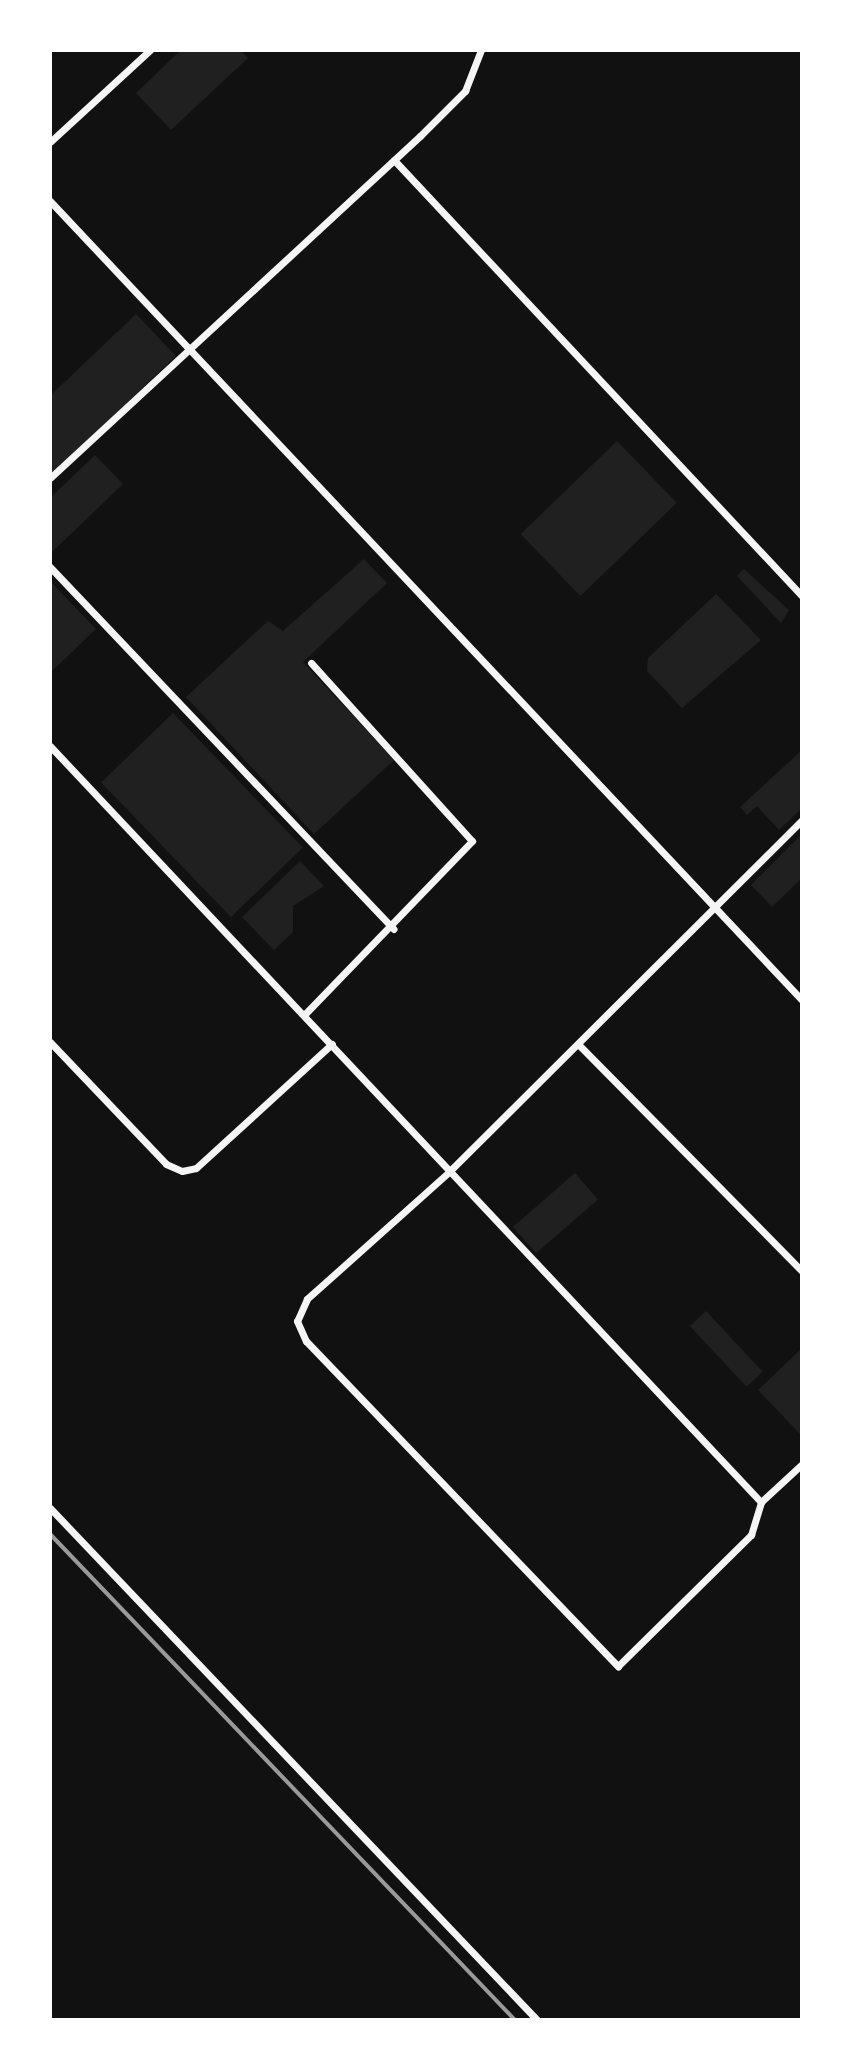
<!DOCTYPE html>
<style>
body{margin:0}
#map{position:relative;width:852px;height:2070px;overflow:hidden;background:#111;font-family:Commissioner,sans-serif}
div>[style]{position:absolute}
.green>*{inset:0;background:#202020;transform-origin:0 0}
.minor>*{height:7px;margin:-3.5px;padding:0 3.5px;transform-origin:3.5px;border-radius:3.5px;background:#f5f5f5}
.rail>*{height:4px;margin:-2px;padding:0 2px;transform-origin:2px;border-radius:2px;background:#9a9a9a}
span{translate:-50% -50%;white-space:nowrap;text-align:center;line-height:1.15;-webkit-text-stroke:7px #fff;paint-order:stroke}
.frame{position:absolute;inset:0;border:52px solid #fff;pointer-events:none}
</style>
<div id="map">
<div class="green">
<div style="clip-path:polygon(181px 50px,240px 50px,248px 58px,171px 130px,136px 93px)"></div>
<div style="clip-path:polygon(136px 314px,176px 356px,50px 476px,50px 396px)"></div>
<div style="left:617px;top:441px;width:86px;height:134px;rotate:46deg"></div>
<div style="clip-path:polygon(95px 455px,123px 484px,50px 554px,50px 498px)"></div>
<div style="clip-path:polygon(364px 559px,387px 583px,303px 662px,394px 760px,314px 834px,186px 697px,268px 621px,283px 631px)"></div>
<div style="clip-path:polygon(744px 569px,789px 610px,781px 623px,737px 576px)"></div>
<div style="clip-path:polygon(50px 581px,96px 629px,50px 673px)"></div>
<div style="clip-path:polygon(716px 594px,761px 640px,682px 708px,647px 671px,648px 658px)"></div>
<div style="left:173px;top:713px;width:187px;height:100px;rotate:46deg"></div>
<div style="clip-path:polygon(802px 750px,802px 808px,779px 830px,757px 806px,747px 815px,740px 807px)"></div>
<div style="clip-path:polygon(802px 834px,802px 878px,772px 907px,751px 885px)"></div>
<div style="clip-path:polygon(300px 861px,324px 886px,293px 906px,293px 932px,274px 950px,242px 917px)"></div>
<div style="left:575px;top:1173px;width:35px;height:82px;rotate:49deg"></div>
<div style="left:706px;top:1311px;width:83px;height:22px;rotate:47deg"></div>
<div style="clip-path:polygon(802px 1348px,802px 1436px,758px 1390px)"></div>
</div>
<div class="minor">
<div style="left:50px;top:142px;width:136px;rotate:-42.6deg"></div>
<div style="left:394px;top:160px;width:597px;rotate:46.9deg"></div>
<div style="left:50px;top:201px;width:1097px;rotate:46.74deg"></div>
<div style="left:50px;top:478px;width:504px;rotate:-42.75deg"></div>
<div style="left:420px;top:136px;width:64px;rotate:-45deg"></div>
<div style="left:465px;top:91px;width:44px;rotate:-68.7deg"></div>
<div style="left:50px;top:567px;width:499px;rotate:46.5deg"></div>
<div style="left:50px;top:746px;width:1038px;rotate:46.76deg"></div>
<div style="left:802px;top:820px;width:497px;rotate:135.1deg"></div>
<div style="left:450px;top:1171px;width:192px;rotate:138.2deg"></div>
<div style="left:307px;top:1299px;width:24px;rotate:114deg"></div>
<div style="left:297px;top:1321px;width:22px;rotate:66deg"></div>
<div style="left:306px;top:1341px;width:451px;rotate:46.2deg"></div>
<div style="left:618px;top:1666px;width:187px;rotate:-44.6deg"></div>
<div style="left:751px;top:1535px;width:34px;rotate:-73deg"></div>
<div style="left:761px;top:1502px;width:56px;rotate:-42.8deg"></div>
<div style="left:304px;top:1015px;width:242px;rotate:-46deg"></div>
<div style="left:472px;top:841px;width:240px;rotate:-132.1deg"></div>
<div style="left:50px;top:1042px;width:168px;rotate:46.4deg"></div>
<div style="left:166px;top:1164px;width:17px;rotate:24deg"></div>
<div style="left:182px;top:1171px;width:14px;rotate:-12deg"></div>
<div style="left:196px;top:1168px;width:184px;rotate:-42.4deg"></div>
<div style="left:578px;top:1044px;width:319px;rotate:45.4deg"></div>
<div style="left:50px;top:1508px;width:707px;rotate:46.43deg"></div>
</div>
<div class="rail">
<div style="left:50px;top:1534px;width:673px;rotate:46.27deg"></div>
</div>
<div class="frame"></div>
</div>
